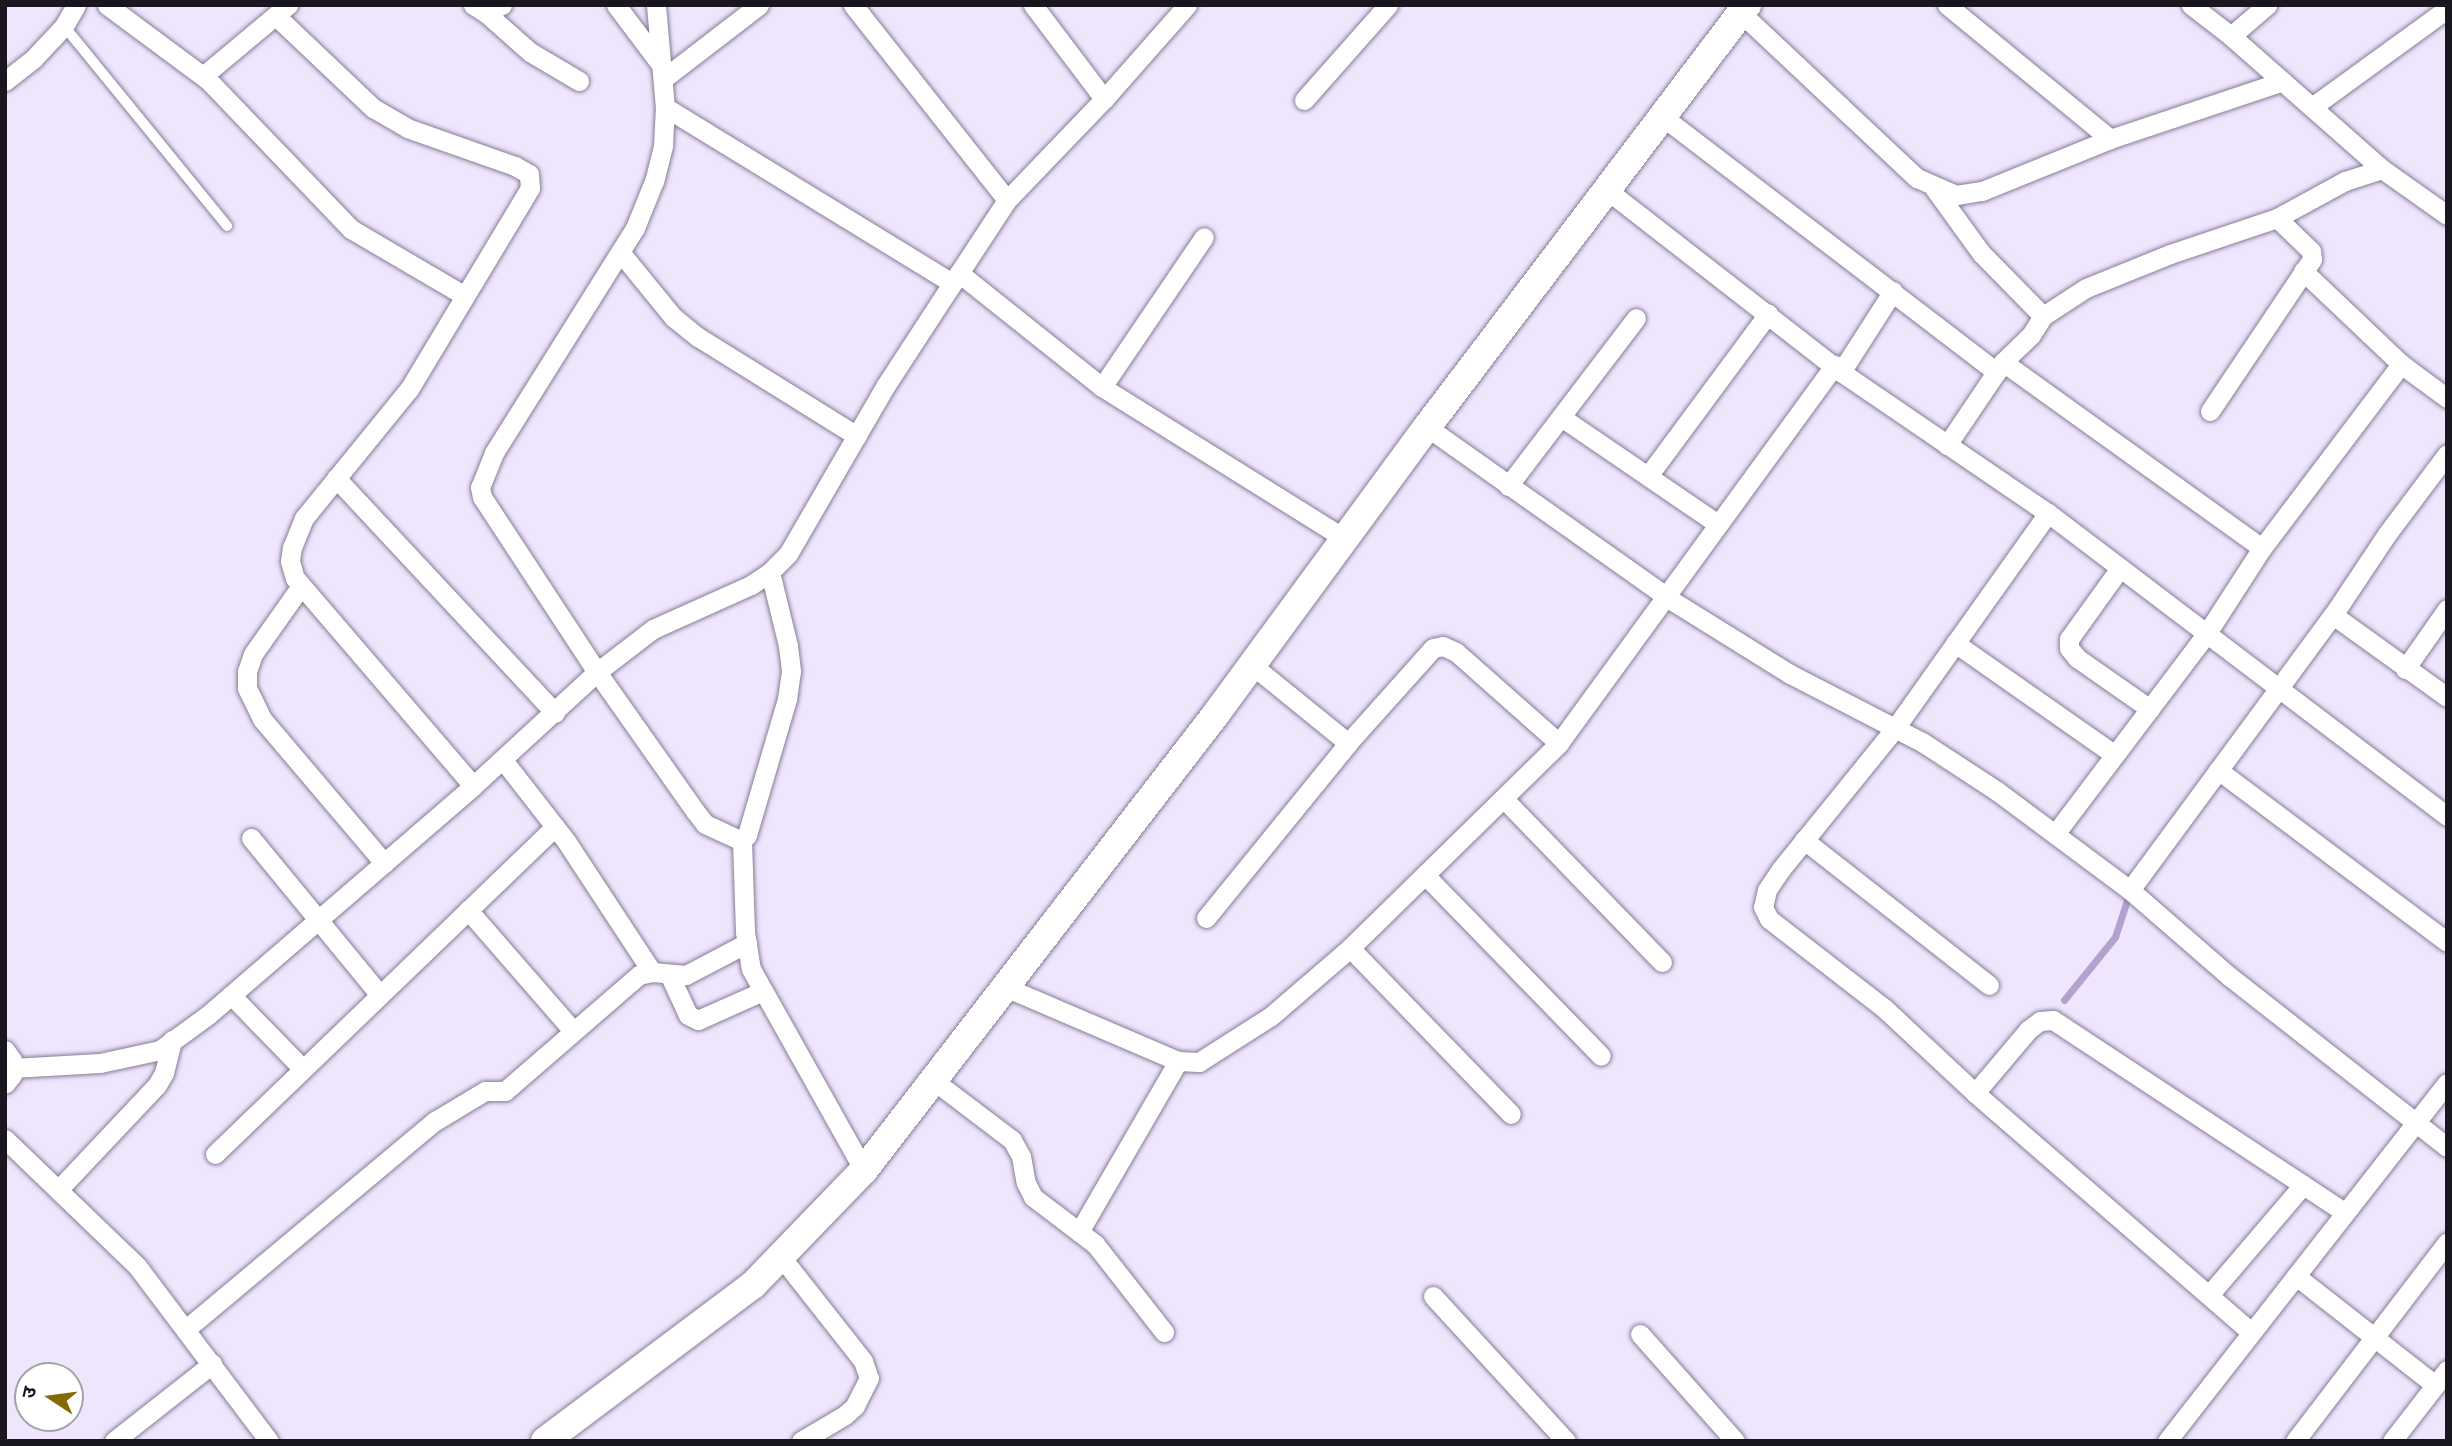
<!DOCTYPE html>
<meta charset="utf-8">
<style>
body{margin:0}
#map{position:relative;width:2452px;height:1446px;overflow:hidden;background:#efe5fd;font-family:"Source Sans 3","Noto Sans Devanagari",sans-serif}
div>[style]{position:absolute}
.stream>*{height:7px;margin:-3.5px;padding:0 3.5px;transform-origin:3.5px;border-radius:3.5px;background:#b3a1ce}
.roads{filter:drop-shadow(0 0 2px #867c96) drop-shadow(0 0 2px #867c96)}
.lane>*{height:10px;margin:-5px;padding:0 5px;transform-origin:5px;border-radius:5px;background:#fff}
.street>*{height:19px;margin:-9.5px;padding:0 9.5px;transform-origin:9.5px;border-radius:9.5px;background:#fff}
.secondary>*{height:28px;margin:-14px;padding:0 14px;transform-origin:14px;border-radius:14px;background:#fff}
span{translate:-50% -50%;white-space:nowrap;text-align:center;line-height:1.15;-webkit-text-stroke:5px #fff;paint-order:stroke}
.frame{position:absolute;inset:0;border:7px solid #1a1620;pointer-events:none}
.north{position:absolute;left:14px;top:1362px;width:70px;height:70px;box-sizing:border-box;background:#fff;border:2px solid #a3a2a6;border-radius:50%;rotate:283deg;font-size:19px;font-weight:700;line-height:28px;text-align:center;color:#1a1620}
.north::after{content:'';display:block;margin:auto;width:24px;height:32px;background:#836a03;clip-path:polygon(50% 0,100% 100%,50% 72%,0 100%)}
</style>
<div id="map">
<div class="stream">
<div style="left:2064px;top:1000px;width:81px;rotate:-51deg"></div>
<div style="left:2115px;top:937px;width:48px;rotate:-71.9deg"></div>
</div>
<div class="roads">
<div class="lane">
<div style="left:64px;top:26px;width:258px;rotate:50.8deg"></div>
</div>
<div class="street">
<div style="left:107px;top:5px;width:126px;rotate:36.6deg"></div>
<div style="left:208px;top:80px;width:207px;rotate:46.2deg"></div>
<div style="left:351px;top:229px;width:132px;rotate:30.4deg"></div>
<div style="left:473px;top:5px;width:15px;rotate:32deg"></div>
<div style="left:486px;top:13px;width:18px;rotate:-27deg"></div>
<div style="left:616px;top:5px;width:76px;rotate:53deg"></div>
<div style="left:656px;top:5px;width:102px;rotate:85deg"></div>
<div style="left:665px;top:107px;width:39px;rotate:93deg"></div>
<div style="left:663px;top:146px;width:36px;rotate:104deg"></div>
<div style="left:654px;top:181px;width:51px;rotate:112deg"></div>
<div style="left:635px;top:228px;width:266px;rotate:122.1deg"></div>
<div style="left:494px;top:453px;width:37px;rotate:112deg"></div>
<div style="left:480px;top:487px;width:10px;rotate:79deg"></div>
<div style="left:482px;top:497px;width:209px;rotate:56.7deg"></div>
<div style="left:597px;top:672px;width:170px;rotate:54.8deg"></div>
<div style="left:695px;top:811px;width:16px;rotate:52deg"></div>
<div style="left:705px;top:824px;width:41px;rotate:24.7deg"></div>
<div style="left:853px;top:5px;width:248px;rotate:51.7deg"></div>
<div style="left:1033px;top:5px;width:118px;rotate:52.9deg"></div>
<div style="left:1187px;top:5px;width:125px;rotate:131.4deg"></div>
<div style="left:1104px;top:99px;width:140px;rotate:133.8deg"></div>
<div style="left:1007px;top:200px;width:87px;rotate:123.3deg"></div>
<div style="left:959px;top:273px;width:183px;rotate:38.6deg"></div>
<div style="left:1102px;top:387px;width:285px;rotate:32deg"></div>
<div style="left:1947px;top:5px;width:211px;rotate:39.4deg"></div>
<div style="left:2191px;top:5px;width:51px;rotate:37.8deg"></div>
<div style="left:2231px;top:36px;width:201px;rotate:41.4deg"></div>
<div style="left:2382px;top:169px;width:80px;rotate:35.3deg"></div>
<div style="left:486px;top:13px;width:59px;rotate:41.6deg"></div>
<div style="left:530px;top:52px;width:57px;rotate:30.6deg"></div>
<div style="left:1741px;top:13px;width:241px;rotate:43.2deg"></div>
<div style="left:1917px;top:178px;width:43px;rotate:23.6deg"></div>
<div style="left:1956px;top:195px;width:26px;rotate:-9deg"></div>
<div style="left:1982px;top:191px;width:138px;rotate:-22.1deg"></div>
<div style="left:2110px;top:139px;width:182px;rotate:-18.5deg"></div>
<div style="left:276px;top:16px;width:134px;rotate:43.5deg"></div>
<div style="left:373px;top:108px;width:39px;rotate:30deg"></div>
<div style="left:407px;top:128px;width:114px;rotate:19.4deg"></div>
<div style="left:515px;top:166px;width:16px;rotate:30deg"></div>
<div style="left:529px;top:174px;width:14px;rotate:86deg"></div>
<div style="left:530px;top:188px;width:235px;rotate:121deg"></div>
<div style="left:409px;top:389px;width:166px;rotate:129.1deg"></div>
<div style="left:304px;top:518px;width:31px;rotate:112deg"></div>
<div style="left:292px;top:547px;width:14px;rotate:98deg"></div>
<div style="left:290px;top:561px;width:18px;rotate:74deg"></div>
<div style="left:295px;top:578px;width:274px;rotate:49.4deg"></div>
<div style="left:2231px;top:36px;width:48px;rotate:-40.7deg"></div>
<div style="left:203px;top:76px;width:111px;rotate:-39.9deg"></div>
<div style="left:663px;top:79px;width:121px;rotate:-37.6deg"></div>
<div style="left:5px;top:81px;width:37px;rotate:-38deg"></div>
<div style="left:34px;top:58px;width:44px;rotate:-46.8deg"></div>
<div style="left:64px;top:26px;width:24px;rotate:-60deg"></div>
<div style="left:1304px;top:100px;width:127px;rotate:-48.5deg"></div>
<div style="left:665px;top:107px;width:337px;rotate:31.5deg"></div>
<div style="left:2312px;top:107px;width:167px;rotate:-36deg"></div>
<div style="left:1663px;top:117px;width:420px;rotate:37.4deg"></div>
<div style="left:1934px;top:188px;width:80px;rotate:54.1deg"></div>
<div style="left:1981px;top:253px;width:88px;rotate:45.5deg"></div>
<div style="left:1607px;top:190px;width:296px;rotate:37.9deg"></div>
<div style="left:1841px;top:372px;width:250px;rotate:34.3deg"></div>
<div style="left:2048px;top:513px;width:501px;rotate:37.21deg"></div>
<div style="left:620px;top:252px;width:84px;rotate:50.8deg"></div>
<div style="left:673px;top:317px;width:32px;rotate:39deg"></div>
<div style="left:698px;top:337px;width:187px;rotate:31.9deg"></div>
<div style="left:2303px;top:271px;width:135px;rotate:43.5deg"></div>
<div style="left:2401px;top:364px;width:57px;rotate:36.5deg"></div>
<div style="left:2003px;top:362px;width:319px;rotate:35.7deg"></div>
<div style="left:1841px;top:372px;width:96px;rotate:-57.3deg"></div>
<div style="left:1102px;top:387px;width:181px;rotate:-55.8deg"></div>
<div style="left:2210px;top:411px;width:183px;rotate:-56.1deg"></div>
<div style="left:2312px;top:259px;width:8px;rotate:-97deg"></div>
<div style="left:2311px;top:251px;width:47px;rotate:-135.9deg"></div>
<div style="left:1561px;top:417px;width:190px;rotate:34.3deg"></div>
<div style="left:1427px;top:427px;width:299px;rotate:35.3deg"></div>
<div style="left:1671px;top:600px;width:140px;rotate:31.9deg"></div>
<div style="left:1790px;top:674px;width:148px;rotate:27.3deg"></div>
<div style="left:1922px;top:742px;width:90px;rotate:33.2deg"></div>
<div style="left:1997px;top:791px;width:166px;rotate:36.7deg"></div>
<div style="left:2130px;top:890px;width:131px;rotate:41deg"></div>
<div style="left:2229px;top:976px;width:277px;rotate:38.1deg"></div>
<div style="left:1947px;top:445px;width:100px;rotate:-56deg"></div>
<div style="left:2003px;top:362px;width:39px;rotate:-44deg"></div>
<div style="left:2031px;top:335px;width:22px;rotate:-58deg"></div>
<div style="left:2043px;top:316px;width:51px;rotate:-33.1deg"></div>
<div style="left:2086px;top:288px;width:91px;rotate:-22deg"></div>
<div style="left:2170px;top:254px;width:113px;rotate:-18.6deg"></div>
<div style="left:2277px;top:218px;width:77px;rotate:-28.6deg"></div>
<div style="left:2345px;top:181px;width:39px;rotate:-18deg"></div>
<div style="left:1648px;top:476px;width:202px;rotate:-53.5deg"></div>
<div style="left:336px;top:478px;width:321px;rotate:47deg"></div>
<div style="left:1508px;top:486px;width:211px;rotate:-52.7deg"></div>
<div style="left:2048px;top:513px;width:262px;rotate:125.4deg"></div>
<div style="left:1896px;top:727px;width:183px;rotate:129deg"></div>
<div style="left:1781px;top:869px;width:25px;rotate:124deg"></div>
<div style="left:1767px;top:890px;width:17px;rotate:103deg"></div>
<div style="left:1763px;top:907px;width:13px;rotate:63deg"></div>
<div style="left:1769px;top:919px;width:147px;rotate:37.8deg"></div>
<div style="left:1885px;top:1009px;width:123px;rotate:43deg"></div>
<div style="left:1975px;top:1093px;width:365px;rotate:40.9deg"></div>
<div style="left:2120px;top:568px;width:87px;rotate:125.7deg"></div>
<div style="left:2069px;top:639px;width:9px;rotate:90deg"></div>
<div style="left:2069px;top:648px;width:13px;rotate:51deg"></div>
<div style="left:2077px;top:658px;width:89px;rotate:34.9deg"></div>
<div style="left:770px;top:572px;width:76px;rotate:76.3deg"></div>
<div style="left:788px;top:646px;width:25px;rotate:83deg"></div>
<div style="left:791px;top:671px;width:28px;rotate:98deg"></div>
<div style="left:787px;top:699px;width:142px;rotate:106.4deg"></div>
<div style="left:747px;top:835px;width:8px;rotate:130deg"></div>
<div style="left:742px;top:841px;width:91px;rotate:88.1deg"></div>
<div style="left:745px;top:932px;width:37px;rotate:81deg"></div>
<div style="left:751px;top:969px;width:231px;rotate:60.7deg"></div>
<div style="left:301px;top:586px;width:83px;rotate:125.2deg"></div>
<div style="left:253px;top:654px;width:18px;rotate:109deg"></div>
<div style="left:247px;top:671px;width:17px;rotate:90deg"></div>
<div style="left:247px;top:688px;width:34px;rotate:64deg"></div>
<div style="left:262px;top:719px;width:189px;rotate:49.7deg"></div>
<div style="left:2333px;top:615px;width:140px;rotate:35.7deg"></div>
<div style="left:1955px;top:643px;width:195px;rotate:35deg"></div>
<div style="left:1252px;top:665px;width:124px;rotate:39.1deg"></div>
<div style="left:2405px;top:669px;width:73px;rotate:-55deg"></div>
<div style="left:503px;top:760px;width:103px;rotate:52.1deg"></div>
<div style="left:566px;top:841px;width:157px;rotate:56.7deg"></div>
<div style="left:2218px;top:770px;width:286px;rotate:36.9deg"></div>
<div style="left:1504px;top:799px;width:227px;rotate:45.9deg"></div>
<div style="left:2055px;top:834px;width:252px;rotate:-52.9deg"></div>
<div style="left:2207px;top:633px;width:101px;rotate:-57.1deg"></div>
<div style="left:2262px;top:548px;width:231px;rotate:-52.9deg"></div>
<div style="left:251px;top:838px;width:203px;rotate:50.6deg"></div>
<div style="left:1804px;top:840px;width:235px;rotate:38.1deg"></div>
<div style="left:1425px;top:875px;width:252px;rotate:45.8deg"></div>
<div style="left:2130px;top:890px;width:342px;rotate:-53.6deg"></div>
<div style="left:2333px;top:615px;width:97px;rotate:-56.3deg"></div>
<div style="left:2387px;top:534px;width:100px;rotate:-53.1deg"></div>
<div style="left:468px;top:910px;width:160px;rotate:49deg"></div>
<div style="left:1206px;top:918px;width:225px;rotate:-50.9deg"></div>
<div style="left:1348px;top:743px;width:127px;rotate:-48.2deg"></div>
<div style="left:1433px;top:648px;width:10px;rotate:-11deg"></div>
<div style="left:1443px;top:646px;width:14px;rotate:25deg"></div>
<div style="left:1456px;top:652px;width:137px;rotate:41.5deg"></div>
<div style="left:1350px;top:948px;width:231px;rotate:45.9deg"></div>
<div style="left:669px;top:974px;width:45px;rotate:65.1deg"></div>
<div style="left:688px;top:1015px;width:11px;rotate:27deg"></div>
<div style="left:698px;top:1020px;width:69px;rotate:-24deg"></div>
<div style="left:1005px;top:987px;width:188px;rotate:23.2deg"></div>
<div style="left:1178px;top:1061px;width:21px;rotate:3deg"></div>
<div style="left:1199px;top:1062px;width:85px;rotate:-32.6deg"></div>
<div style="left:1271px;top:1016px;width:104px;rotate:-40.7deg"></div>
<div style="left:1350px;top:948px;width:293px;rotate:-44.4deg"></div>
<div style="left:1559px;top:743px;width:468px;rotate:-53.9deg"></div>
<div style="left:231px;top:995px;width:103px;rotate:45.8deg"></div>
<div style="left:5px;top:1050px;width:12px;rotate:55deg"></div>
<div style="left:12px;top:1060px;width:15px;rotate:90deg"></div>
<div style="left:12px;top:1075px;width:11px;rotate:128deg"></div>
<div style="left:12px;top:1068px;width:88px;rotate:-3.3deg"></div>
<div style="left:100px;top:1063px;width:61px;rotate:-12.2deg"></div>
<div style="left:160px;top:1050px;width:59px;rotate:-36.1deg"></div>
<div style="left:208px;top:1015px;width:350px;rotate:-40.8deg"></div>
<div style="left:473px;top:786px;width:168px;rotate:-42.6deg"></div>
<div style="left:597px;top:672px;width:71px;rotate:-37.5deg"></div>
<div style="left:653px;top:629px;width:107px;rotate:-24.2deg"></div>
<div style="left:751px;top:585px;width:23px;rotate:-34deg"></div>
<div style="left:770px;top:572px;width:25px;rotate:-45deg"></div>
<div style="left:788px;top:554px;width:195px;rotate:-59.9deg"></div>
<div style="left:886px;top:385px;width:134px;rotate:-56.9deg"></div>
<div style="left:933px;top:1080px;width:99px;rotate:37.2deg"></div>
<div style="left:1012px;top:1140px;width:18px;rotate:61deg"></div>
<div style="left:1021px;top:1156px;width:27px;rotate:80deg"></div>
<div style="left:1026px;top:1183px;width:16px;rotate:63deg"></div>
<div style="left:1033px;top:1197px;width:78px;rotate:37.2deg"></div>
<div style="left:1095px;top:1244px;width:112px;rotate:51.9deg"></div>
<div style="left:1975px;top:1093px;width:82px;rotate:-49.9deg"></div>
<div style="left:2028px;top:1030px;width:15px;rotate:-37deg"></div>
<div style="left:2040px;top:1021px;width:13px;rotate:-4deg"></div>
<div style="left:2053px;top:1020px;width:349px;rotate:33.4deg"></div>
<div style="left:5px;top:1139px;width:183px;rotate:43.9deg"></div>
<div style="left:137px;top:1266px;width:219px;rotate:53deg"></div>
<div style="left:215px;top:1154px;width:472px;rotate:-43.9deg"></div>
<div style="left:58px;top:1190px;width:144px;rotate:-46.7deg"></div>
<div style="left:157px;top:1085px;width:14px;rotate:-60deg"></div>
<div style="left:164px;top:1073px;width:34px;rotate:-76deg"></div>
<div style="left:1079px;top:1232px;width:198px;rotate:-59.9deg"></div>
<div style="left:782px;top:1258px;width:131px;rotate:51.8deg"></div>
<div style="left:863px;top:1361px;width:18px;rotate:71deg"></div>
<div style="left:869px;top:1378px;width:31px;rotate:117deg"></div>
<div style="left:855px;top:1406px;width:13px;rotate:138deg"></div>
<div style="left:845px;top:1415px;width:51px;rotate:149.4deg"></div>
<div style="left:2296px;top:1276px;width:177px;rotate:38.1deg"></div>
<div style="left:2209px;top:1295px;width:145px;rotate:-49.5deg"></div>
<div style="left:1433px;top:1296px;width:197px;rotate:47.5deg"></div>
<div style="left:186px;top:1329px;width:324px;rotate:-39.9deg"></div>
<div style="left:435px;top:1121px;width:58px;rotate:-31deg"></div>
<div style="left:485px;top:1091px;width:20px"></div>
<div style="left:505px;top:1091px;width:177px;rotate:-40.9deg"></div>
<div style="left:639px;top:975px;width:13px;rotate:-13deg"></div>
<div style="left:652px;top:972px;width:34px;rotate:5deg"></div>
<div style="left:686px;top:975px;width:69px;rotate:-27.7deg"></div>
<div style="left:1640px;top:1334px;width:143px;rotate:48.4deg"></div>
<div style="left:114px;top:1441px;width:125px;rotate:-38.2deg"></div>
<div style="left:2167px;top:1441px;width:454px;rotate:-52deg"></div>
<div style="left:2295px;top:1441px;width:250px;rotate:-52.6deg"></div>
<div style="left:2392px;top:1441px;width:90px;rotate:-52.2deg"></div>
</div>
<div class="secondary">
<div style="left:545px;top:1441px;width:260px;rotate:-36.9deg"></div>
<div style="left:753px;top:1285px;width:160px;rotate:-46deg"></div>
<div style="left:864px;top:1170px;width:576px;rotate:-52.33deg"></div>
<div style="left:1216px;top:714px;width:356px;rotate:-53.7deg"></div>
<div style="left:1427px;top:427px;width:530px;rotate:-52.83deg"></div>
</div>
</div>
<div class="frame"></div>
<div class="north">उ</div>
</div>
